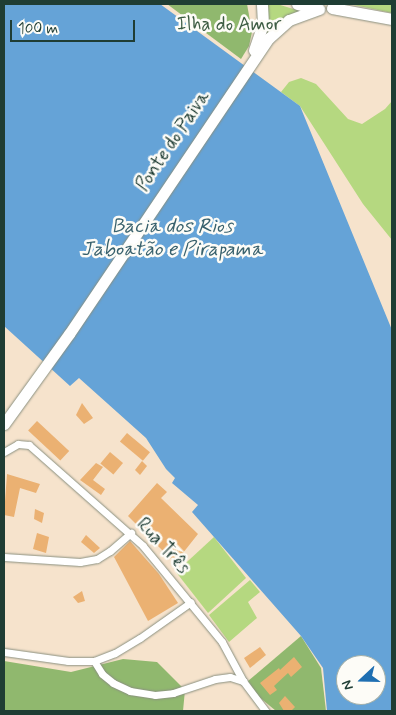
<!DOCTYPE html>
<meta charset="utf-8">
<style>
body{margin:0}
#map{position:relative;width:396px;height:715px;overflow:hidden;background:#f6e3cc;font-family:Mynerve,sans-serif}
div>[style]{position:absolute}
.green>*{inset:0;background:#b5d880}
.forest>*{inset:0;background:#90b86e}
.water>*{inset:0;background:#65a3d7}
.building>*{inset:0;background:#ebb172;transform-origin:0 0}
.roads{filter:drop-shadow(0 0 1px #8a9080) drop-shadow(0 0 1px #8a9080)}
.minor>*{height:7px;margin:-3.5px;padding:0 3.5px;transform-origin:3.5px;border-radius:3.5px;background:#fff}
.primary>*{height:11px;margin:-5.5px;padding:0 5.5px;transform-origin:5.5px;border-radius:5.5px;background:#fff}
span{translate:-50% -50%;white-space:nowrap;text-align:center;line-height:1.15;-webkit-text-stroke:5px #fdfcf7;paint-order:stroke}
.park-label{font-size:19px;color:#3d5c43}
.street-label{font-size:19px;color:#1f3d34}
.water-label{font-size:20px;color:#38616d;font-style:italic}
.frame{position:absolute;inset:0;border:5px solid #1f3d34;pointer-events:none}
.north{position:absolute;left:336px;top:655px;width:50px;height:50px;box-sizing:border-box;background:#fdfcf7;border:1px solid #a4b0a9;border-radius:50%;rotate:249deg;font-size:14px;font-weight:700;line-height:20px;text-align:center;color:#1f3d34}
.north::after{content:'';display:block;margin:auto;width:18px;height:22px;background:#1f6fb2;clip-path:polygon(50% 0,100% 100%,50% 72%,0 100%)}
.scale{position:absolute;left:10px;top:20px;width:125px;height:22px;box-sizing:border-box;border:2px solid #1f3d34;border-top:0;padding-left:6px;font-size:15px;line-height:18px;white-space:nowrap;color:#1f3d34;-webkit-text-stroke:4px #fdfcf7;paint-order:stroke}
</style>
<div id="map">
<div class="green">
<div style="clip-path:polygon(265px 4px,277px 4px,300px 11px,266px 39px,267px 29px)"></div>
<div style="clip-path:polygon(349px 4px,392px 4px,392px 13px)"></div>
<div style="clip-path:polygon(301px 78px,316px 84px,348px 119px,362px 124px,385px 109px,392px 101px,392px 240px,363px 204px,300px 106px,281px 92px,289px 82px)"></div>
<div style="clip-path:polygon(214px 537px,246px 578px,208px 613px,176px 572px)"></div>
<div style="clip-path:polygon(250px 580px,260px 592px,248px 602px,257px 618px,229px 642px,209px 615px)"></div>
</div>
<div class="forest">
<div style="clip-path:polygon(167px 4px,247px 4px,252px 32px,249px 46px,241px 59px)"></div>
<div style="clip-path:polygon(301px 636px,321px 668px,326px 711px,276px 711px,258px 696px,248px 681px)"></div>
<div style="clip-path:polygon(123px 659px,157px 662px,185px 690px,183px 711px,4px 711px,4px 661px,71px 672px)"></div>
</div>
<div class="water">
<div style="clip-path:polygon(evenodd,4px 4px,160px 4px,300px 106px,392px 330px,392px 711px,327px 711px,323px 668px,301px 636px,192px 512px,198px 505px,172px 483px,175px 478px,166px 469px,146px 438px,79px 378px,70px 386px,4px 326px,4px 4px,346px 665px,376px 665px,376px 695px,346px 695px,346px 665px)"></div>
</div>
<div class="building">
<div style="clip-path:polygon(82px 403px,93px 418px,84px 424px,76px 415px)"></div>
<div style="left:37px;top:421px;width:44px;height:13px;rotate:43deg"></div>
<div style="left:127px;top:433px;width:30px;height:11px;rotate:40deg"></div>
<div style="left:110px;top:452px;width:17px;height:15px;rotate:40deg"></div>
<div style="clip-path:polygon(142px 461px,147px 466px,140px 475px,135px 470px)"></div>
<div style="clip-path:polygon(96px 463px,103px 467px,93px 480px,105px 489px,101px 495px,80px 480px)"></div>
<div style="clip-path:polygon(7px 474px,40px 484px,36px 493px,20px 488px,14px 517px,4px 515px)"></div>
<div style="clip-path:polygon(157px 483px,167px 492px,161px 498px,198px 534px,175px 563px,128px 516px)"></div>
<div style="clip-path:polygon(35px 509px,44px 513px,42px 523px,34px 519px)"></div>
<div style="clip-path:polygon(37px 533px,49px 537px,46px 553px,33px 549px)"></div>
<div style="clip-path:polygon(86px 535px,100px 548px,94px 553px,81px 542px)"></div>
<div style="clip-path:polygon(130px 541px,159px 574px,178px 603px,148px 621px,114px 557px)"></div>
<div style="clip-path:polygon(82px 591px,85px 601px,78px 603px,73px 597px)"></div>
<div style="clip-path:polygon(260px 647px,266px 655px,250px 668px,244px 658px)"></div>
<div style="clip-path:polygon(294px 657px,302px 667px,291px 677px,288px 673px,274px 686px,277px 690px,270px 695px,260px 683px,279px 668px,280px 670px)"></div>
<div style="clip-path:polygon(285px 696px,295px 707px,291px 711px,284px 711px,279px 703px)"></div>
</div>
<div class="roads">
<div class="minor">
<div style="left:4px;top:452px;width:16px;rotate:-30deg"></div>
<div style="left:18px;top:444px;width:11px;rotate:5deg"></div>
<div style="left:29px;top:445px;width:152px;rotate:41.5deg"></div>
<div style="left:143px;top:546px;width:124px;rotate:50.5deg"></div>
<div style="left:222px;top:642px;width:44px;rotate:61.7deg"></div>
<div style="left:243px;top:681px;width:38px;rotate:53deg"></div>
<div style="left:4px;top:557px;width:76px;rotate:3.8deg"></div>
<div style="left:80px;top:562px;width:17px;rotate:-10deg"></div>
<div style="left:97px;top:559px;width:15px;rotate:-32deg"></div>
<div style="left:110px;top:551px;width:28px;rotate:-41deg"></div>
<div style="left:4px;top:652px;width:65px;rotate:8deg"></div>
<div style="left:68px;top:661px;width:26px"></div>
<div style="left:94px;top:661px;width:22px;rotate:-21deg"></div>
<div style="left:115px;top:653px;width:29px;rotate:-31deg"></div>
<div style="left:140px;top:638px;width:62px;rotate:-35.2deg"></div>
<div style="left:94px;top:661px;width:15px;rotate:58deg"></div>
<div style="left:102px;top:674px;width:14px;rotate:39deg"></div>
<div style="left:113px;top:683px;width:19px;rotate:25deg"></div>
<div style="left:130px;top:691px;width:25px;rotate:9deg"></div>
<div style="left:155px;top:695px;width:18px;rotate:-6deg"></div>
<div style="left:173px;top:693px;width:44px;rotate:-18.4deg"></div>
<div style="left:215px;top:679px;width:15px;rotate:-8deg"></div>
<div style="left:230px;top:677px;width:14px;rotate:17deg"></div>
</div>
<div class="primary">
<div style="left:297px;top:4px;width:21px;rotate:14deg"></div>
<div style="left:332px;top:8px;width:61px;rotate:10.4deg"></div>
<div style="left:254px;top:50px;width:28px;rotate:-71deg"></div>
<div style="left:263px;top:24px;width:20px;rotate:-93deg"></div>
<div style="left:4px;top:424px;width:111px;rotate:-54.2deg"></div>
<div style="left:69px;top:334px;width:357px;rotate:-56deg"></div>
<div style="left:269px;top:38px;width:27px;rotate:-42deg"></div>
<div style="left:289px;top:20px;width:32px;rotate:-20deg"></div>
</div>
</div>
<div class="park-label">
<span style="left:229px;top:25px">Ilha do Amor</span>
</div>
<div class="street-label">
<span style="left:173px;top:141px;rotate:-56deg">Ponte do Paiva</span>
<span style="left:163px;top:546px;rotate:47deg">Rua Três</span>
</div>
<div class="water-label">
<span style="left:172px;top:238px">Bacia dos Rios<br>Jaboatão e Pirapama</span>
</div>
<div class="frame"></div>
<div class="north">N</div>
<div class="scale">100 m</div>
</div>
